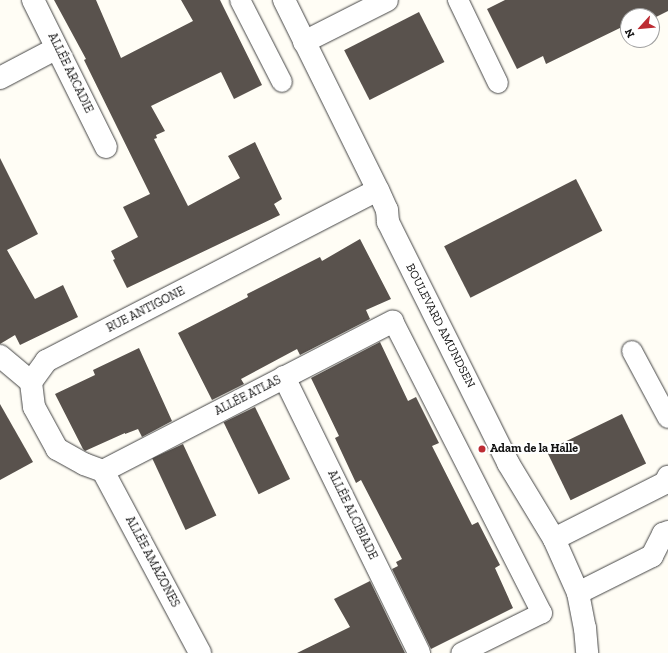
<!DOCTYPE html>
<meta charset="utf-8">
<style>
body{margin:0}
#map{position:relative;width:668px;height:653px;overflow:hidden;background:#fffdf5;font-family:"Zilla Slab",serif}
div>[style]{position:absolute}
.building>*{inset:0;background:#59524d;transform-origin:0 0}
.roads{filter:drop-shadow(0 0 1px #444) drop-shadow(0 0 1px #444)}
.service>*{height:20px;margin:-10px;padding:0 10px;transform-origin:10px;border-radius:10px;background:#fff}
.minor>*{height:22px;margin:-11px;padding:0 11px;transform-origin:11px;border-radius:11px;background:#fff}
.tertiary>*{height:22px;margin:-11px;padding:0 11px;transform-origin:11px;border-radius:11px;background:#fff}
.dots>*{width:11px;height:11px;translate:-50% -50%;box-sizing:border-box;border:2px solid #fff;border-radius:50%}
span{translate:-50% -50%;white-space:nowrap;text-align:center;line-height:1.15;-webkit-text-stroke:4px #fff;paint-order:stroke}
.street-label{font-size:12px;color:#111}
.poi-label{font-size:12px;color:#111;font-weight:700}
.left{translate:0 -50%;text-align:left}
.north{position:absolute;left:620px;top:8px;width:40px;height:40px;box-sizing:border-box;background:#fff;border:1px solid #a0a0a0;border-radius:50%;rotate:243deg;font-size:11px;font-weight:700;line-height:16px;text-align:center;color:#111}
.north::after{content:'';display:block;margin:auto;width:14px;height:18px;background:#bd2c33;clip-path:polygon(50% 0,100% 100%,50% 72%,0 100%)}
</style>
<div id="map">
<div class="building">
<div style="clip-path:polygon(54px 0,96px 0,121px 58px,193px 21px,181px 0,220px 0,262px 85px,234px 99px,221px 72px,151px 106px,165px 131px,156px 135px,157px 138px,154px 139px,188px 206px,240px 178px,228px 156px,255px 142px,282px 199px,274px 204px,280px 215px,127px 288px,113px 260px,115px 259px,111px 251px,138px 237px,123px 207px,150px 194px,84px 60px,86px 59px)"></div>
<div style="clip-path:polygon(505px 0,668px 0,668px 11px,652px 19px,652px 16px,628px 16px,628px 31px,625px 33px,622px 27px,546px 64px,543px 56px,517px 69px,487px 9px)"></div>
<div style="left:419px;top:12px;width:56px;height:84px;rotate:63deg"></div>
<div style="clip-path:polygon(0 158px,38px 234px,7px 250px,35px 299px,63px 285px,78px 317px,20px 345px,15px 335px,0 344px)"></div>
<div style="left:576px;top:179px;width:58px;height:148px;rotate:63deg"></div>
<div style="clip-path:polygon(360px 239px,391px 299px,366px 310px,370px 319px,300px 355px,297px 349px,241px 379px,244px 384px,212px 400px,178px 333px,248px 297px,247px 294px,320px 257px,322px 261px)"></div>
<div style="clip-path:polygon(380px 342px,408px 401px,416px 397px,439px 443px,432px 446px,472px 525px,478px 522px,500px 565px,495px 568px,513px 608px,431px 649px,392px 569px,398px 566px,396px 562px,402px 559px,361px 480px,356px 483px,335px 438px,339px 436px,311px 378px)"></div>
<div style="clip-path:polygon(139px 348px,172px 421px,142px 437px,138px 429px,125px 434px,125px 433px,85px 451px,83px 449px,55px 394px,95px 375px,93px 370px)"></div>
<div style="clip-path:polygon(0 404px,33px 462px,0 480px)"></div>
<div style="left:255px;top:407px;width:80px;height:35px;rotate:64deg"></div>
<div style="left:622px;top:414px;width:55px;height:84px;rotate:64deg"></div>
<div style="left:183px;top:444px;width:79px;height:34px;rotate:65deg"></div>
<div style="clip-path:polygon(370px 581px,405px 653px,297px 653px,350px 627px,334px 599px)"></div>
</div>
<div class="roads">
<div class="service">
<div style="left:240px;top:0;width:92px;rotate:62.9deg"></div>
<div style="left:458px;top:0;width:92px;rotate:64.3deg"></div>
<div style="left:393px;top:321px;width:328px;rotate:63deg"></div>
<div style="left:542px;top:613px;width:90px;rotate:153.7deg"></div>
<div style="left:632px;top:351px;width:76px;rotate:61.8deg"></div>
</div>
<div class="minor">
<div style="left:33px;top:0;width:164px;rotate:63.6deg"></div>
<div style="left:304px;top:42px;width:93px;rotate:-26.8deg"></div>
<div style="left:0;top:78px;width:64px;rotate:-27.8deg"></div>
<div style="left:0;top:356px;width:40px;rotate:40deg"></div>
<div style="left:284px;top:377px;width:307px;rotate:63.9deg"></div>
<div style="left:103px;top:471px;width:20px;rotate:-160deg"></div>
<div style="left:84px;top:464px;width:31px;rotate:-151deg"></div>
<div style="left:57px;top:449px;width:48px;rotate:-118.7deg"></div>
<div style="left:34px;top:407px;width:25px;rotate:-97deg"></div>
<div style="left:31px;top:382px;width:26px;rotate:-54deg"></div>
<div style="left:46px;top:361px;width:373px;rotate:-27.3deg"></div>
<div style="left:103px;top:471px;width:326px;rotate:-27.3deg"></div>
<div style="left:103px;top:471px;width:206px;rotate:61.9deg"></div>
<div style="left:554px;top:539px;width:124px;rotate:-26.8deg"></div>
<div style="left:665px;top:483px;width:7px;rotate:-63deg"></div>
<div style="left:578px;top:593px;width:83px;rotate:-26.6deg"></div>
<div style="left:652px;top:556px;width:25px;rotate:-63deg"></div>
<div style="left:663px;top:534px;width:5px;rotate:-22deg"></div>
</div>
<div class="tertiary">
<div style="left:284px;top:0;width:212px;rotate:63.7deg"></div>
<div style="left:378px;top:190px;width:22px;rotate:66deg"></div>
<div style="left:387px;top:210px;width:12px;rotate:85deg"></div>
<div style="left:388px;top:222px;width:269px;rotate:63.5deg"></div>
<div style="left:508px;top:463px;width:89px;rotate:58.8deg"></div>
<div style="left:554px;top:539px;width:59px;rotate:66deg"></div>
<div style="left:578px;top:593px;width:36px;rotate:79deg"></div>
<div style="left:585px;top:628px;width:25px;rotate:85deg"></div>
</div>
</div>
<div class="dots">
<div style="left:482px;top:449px;background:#bd2c33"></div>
</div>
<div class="street-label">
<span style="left:70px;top:73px;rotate:64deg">ALLÉE ARCADIE</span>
<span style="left:146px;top:310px;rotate:-27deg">RUE ANTIGONE</span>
<span style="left:440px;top:326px;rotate:63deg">BOULEVARD AMUNDSEN</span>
<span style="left:248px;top:396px;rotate:-27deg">ALLÉE ATLAS</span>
<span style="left:352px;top:515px;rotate:64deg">ALLÉE ALCIBIADE</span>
<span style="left:152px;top:562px;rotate:62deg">ALLÉE AMAZONES</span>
</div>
<div class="poi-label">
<span class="left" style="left:490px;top:449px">Adam de la Halle</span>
</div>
<div class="north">N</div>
</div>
